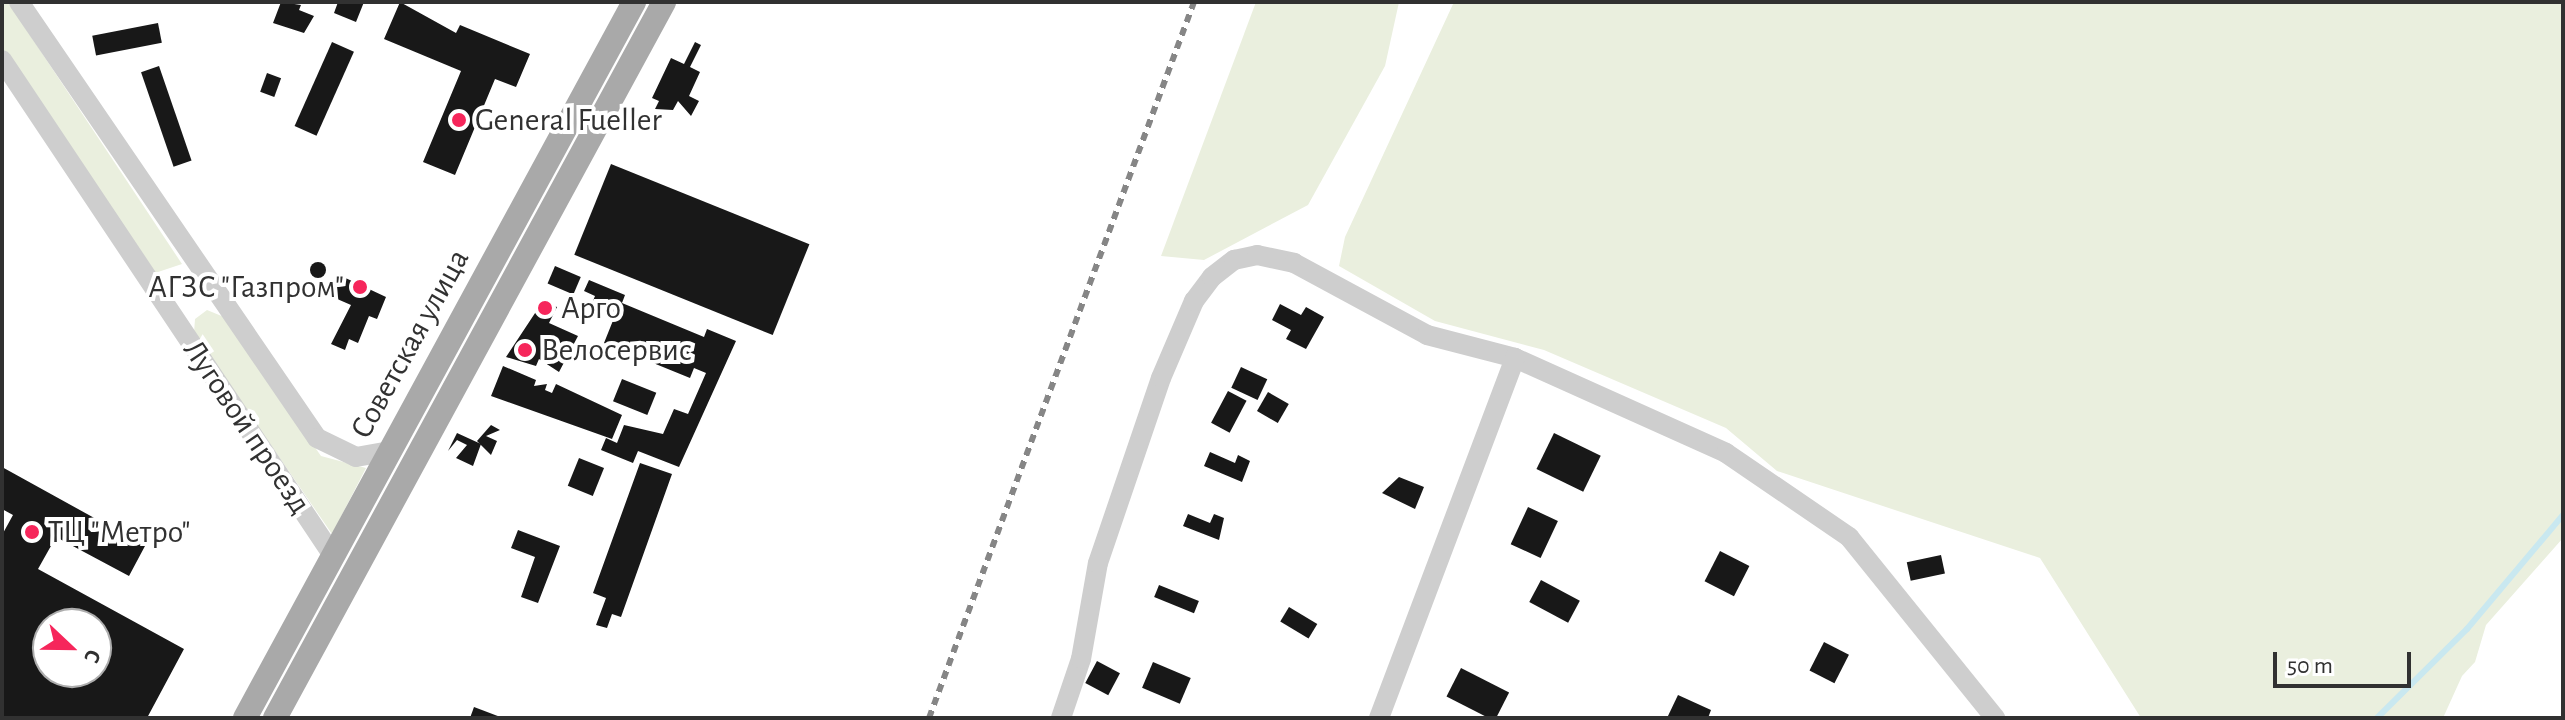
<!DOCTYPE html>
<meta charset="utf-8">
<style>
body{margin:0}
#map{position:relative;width:2565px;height:720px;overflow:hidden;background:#fff;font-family:"Alegreya Sans",sans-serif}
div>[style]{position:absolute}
.green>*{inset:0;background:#eaefde}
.stream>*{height:6px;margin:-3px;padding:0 3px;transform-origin:3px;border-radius:3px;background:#c9e8f0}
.building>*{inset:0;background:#181818;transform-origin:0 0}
.round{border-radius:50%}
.minor>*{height:20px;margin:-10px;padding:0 10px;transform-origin:10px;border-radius:10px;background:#cecece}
.major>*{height:24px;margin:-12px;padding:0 12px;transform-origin:12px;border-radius:12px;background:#a9a9a9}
.rail>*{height:6px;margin-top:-3px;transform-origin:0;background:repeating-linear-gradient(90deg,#868686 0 8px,transparent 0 14px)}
.dots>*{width:22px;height:22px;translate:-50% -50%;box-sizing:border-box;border:4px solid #fff;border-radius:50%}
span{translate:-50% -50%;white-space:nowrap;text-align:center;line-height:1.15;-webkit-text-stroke:8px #fff;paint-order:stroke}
.poi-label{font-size:32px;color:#313131}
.left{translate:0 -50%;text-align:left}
.right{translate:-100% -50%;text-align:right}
.street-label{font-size:32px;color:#313131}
.frame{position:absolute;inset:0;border:4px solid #313131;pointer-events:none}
.north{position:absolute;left:32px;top:608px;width:80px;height:80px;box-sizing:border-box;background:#fff;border:2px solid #adadad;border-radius:50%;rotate:112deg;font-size:22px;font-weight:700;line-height:32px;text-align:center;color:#313131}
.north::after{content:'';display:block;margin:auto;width:28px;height:36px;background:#f6265b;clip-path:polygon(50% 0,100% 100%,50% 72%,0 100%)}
.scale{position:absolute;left:2273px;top:652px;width:138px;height:36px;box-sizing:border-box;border:4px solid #313131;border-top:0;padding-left:10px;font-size:24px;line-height:28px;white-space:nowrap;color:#313131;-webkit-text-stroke:6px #fff;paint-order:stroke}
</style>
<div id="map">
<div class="green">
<div style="clip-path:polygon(2px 2px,8px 2px,182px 264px,155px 273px,2px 47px)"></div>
<div style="clip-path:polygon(1256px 2px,1399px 2px,1385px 66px,1308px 205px,1204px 260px,1161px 256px)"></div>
<div style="clip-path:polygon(1454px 2px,2563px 2px,2563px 538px,2486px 625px,2475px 662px,2462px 676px,2443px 718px,2141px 718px,2040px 558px,1777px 471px,1726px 428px,1544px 350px,1435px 321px,1339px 266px,1345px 237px)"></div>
<div style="clip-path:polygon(207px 310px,224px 317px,321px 456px,366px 468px,332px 534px,194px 333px,195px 319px)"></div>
</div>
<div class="stream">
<div style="left:2377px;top:718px;width:127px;rotate:-44.7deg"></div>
<div style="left:2467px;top:629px;width:149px;rotate:-49.9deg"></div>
</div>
<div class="building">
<div style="clip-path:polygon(281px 2px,301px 5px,299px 10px,314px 16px,304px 33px,273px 23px)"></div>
<div style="clip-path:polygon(338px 2px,364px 2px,356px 22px,334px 13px)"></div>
<div style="clip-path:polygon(400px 2px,456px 33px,460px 25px,530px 54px,516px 87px,495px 79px,455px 175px,423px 162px,461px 71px,384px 39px)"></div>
<div style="left:158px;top:23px;width:20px;height:67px;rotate:79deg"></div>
<div style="left:332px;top:42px;width:24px;height:92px;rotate:24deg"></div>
<div style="clip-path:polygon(695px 42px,701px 45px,690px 67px,700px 72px,689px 96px,699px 101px,691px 116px,678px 101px,673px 110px,655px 109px,659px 101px,652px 98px,671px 58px,684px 64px)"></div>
<div style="left:159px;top:66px;width:100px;height:19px;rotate:71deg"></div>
<div style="left:267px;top:73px;width:15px;height:20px;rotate:20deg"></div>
<div style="left:611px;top:164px;width:214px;height:98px;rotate:22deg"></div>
<div class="round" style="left:310px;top:262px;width:16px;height:16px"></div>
<div style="left:555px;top:266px;width:28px;height:19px;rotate:23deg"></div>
<div style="clip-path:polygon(337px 274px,386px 297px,377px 319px,369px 316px,358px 343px,349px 339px,345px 350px,331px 344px,351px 305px,328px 295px)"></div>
<div style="clip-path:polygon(589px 280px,625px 295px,622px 303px,704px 337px,707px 329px,736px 341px,679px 467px,638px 451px,633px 463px,601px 450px,606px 438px,617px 443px,624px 425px,663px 434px,674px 409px,688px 414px,706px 373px,694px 368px,690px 378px,604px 343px,614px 318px,590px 308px,595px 296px,584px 291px)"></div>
<div style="clip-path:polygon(543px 301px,557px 307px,549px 323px,578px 336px,559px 372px,539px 359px,536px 366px,506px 357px)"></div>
<div style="clip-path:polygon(1280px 304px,1301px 315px,1306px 307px,1324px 317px,1306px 349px,1286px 339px,1291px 330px,1272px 320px)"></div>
<div style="clip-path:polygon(503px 366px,536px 380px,534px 386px,547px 384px,545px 390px,552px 393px,556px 384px,622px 415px,612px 439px,491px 396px)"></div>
<div style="left:1241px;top:367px;width:29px;height:23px;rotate:25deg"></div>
<div style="left:622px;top:379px;width:37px;height:24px;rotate:22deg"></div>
<div style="left:1228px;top:391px;width:21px;height:36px;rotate:28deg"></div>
<div style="left:1268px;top:392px;width:24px;height:22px;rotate:30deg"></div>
<div style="clip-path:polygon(491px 425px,500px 430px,486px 436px,497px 441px,491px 455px,477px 441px)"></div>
<div style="clip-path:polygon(457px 433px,481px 444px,473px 466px,456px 458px,467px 445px,457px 440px,448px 451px)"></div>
<div style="left:1554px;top:433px;width:52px;height:40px;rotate:26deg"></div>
<div style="clip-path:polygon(1210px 452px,1235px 463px,1238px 455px,1250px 461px,1242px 482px,1204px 466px)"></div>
<div style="left:579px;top:458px;width:27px;height:30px;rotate:22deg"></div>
<div style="clip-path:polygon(640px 463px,672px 474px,621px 617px,612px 614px,607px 628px,596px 625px,606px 598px,593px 593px)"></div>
<div style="clip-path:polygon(evenodd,2px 467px,145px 546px,129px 576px,56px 537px,38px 569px,184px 649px,147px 718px,2px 718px,2px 535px,13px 515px,2px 509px,2px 467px,48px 624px,96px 624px,96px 672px,48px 672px,48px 624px)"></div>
<div style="clip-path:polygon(1399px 477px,1424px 487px,1415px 509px,1382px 493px)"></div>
<div style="left:1528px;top:507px;width:33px;height:41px;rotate:25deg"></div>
<div style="clip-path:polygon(1188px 514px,1210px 523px,1214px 514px,1224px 518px,1219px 540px,1183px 526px)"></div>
<div style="clip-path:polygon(518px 530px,560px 546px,538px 603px,521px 597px,535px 557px,511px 548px)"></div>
<div style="left:1720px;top:551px;width:33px;height:34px;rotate:27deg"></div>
<div style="left:1941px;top:555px;width:19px;height:35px;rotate:78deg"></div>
<div style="left:1541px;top:580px;width:44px;height:25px;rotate:28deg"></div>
<div style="left:1159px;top:585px;width:43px;height:13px;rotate:22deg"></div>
<div style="left:1289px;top:607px;width:33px;height:17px;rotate:31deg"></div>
<div style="left:1824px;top:642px;width:28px;height:32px;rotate:27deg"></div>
<div style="left:1097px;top:661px;width:26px;height:25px;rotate:28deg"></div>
<div style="left:1153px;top:662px;width:41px;height:28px;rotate:23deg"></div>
<div style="left:1461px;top:668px;width:54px;height:32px;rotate:27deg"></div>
<div style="clip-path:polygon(1678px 695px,1711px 710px,1708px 718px,1667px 718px)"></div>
<div style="clip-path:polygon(474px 707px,503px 718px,470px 718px)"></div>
</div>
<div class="minor">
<div style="left:19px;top:2px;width:528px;rotate:55.65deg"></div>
<div style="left:317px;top:438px;width:43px;rotate:26deg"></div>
<div style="left:356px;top:457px;width:34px;rotate:-10deg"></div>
<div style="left:2px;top:60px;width:594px;rotate:56.26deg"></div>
<div style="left:1061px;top:718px;width:62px;rotate:-71.3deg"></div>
<div style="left:1081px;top:659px;width:97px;rotate:-80deg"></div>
<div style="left:1098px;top:563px;width:195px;rotate:-71.2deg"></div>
<div style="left:1161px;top:378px;width:84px;rotate:-66.8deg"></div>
<div style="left:1194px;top:301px;width:30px;rotate:-53deg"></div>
<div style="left:1212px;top:277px;width:28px;rotate:-38deg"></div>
<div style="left:1234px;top:260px;width:24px;rotate:-12deg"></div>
<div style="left:1257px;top:255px;width:38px;rotate:12deg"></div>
<div style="left:1294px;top:263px;width:151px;rotate:28.4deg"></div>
<div style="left:1427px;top:335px;width:91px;rotate:14.6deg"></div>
<div style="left:1515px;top:358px;width:231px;rotate:24.2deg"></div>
<div style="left:1726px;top:453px;width:149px;rotate:34.3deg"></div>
<div style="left:1849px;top:537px;width:233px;rotate:51.1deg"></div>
<div style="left:1379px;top:718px;width:385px;rotate:-69.3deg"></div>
</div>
<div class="major">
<div style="left:245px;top:718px;width:815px;rotate:-61.48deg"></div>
<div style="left:275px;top:718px;width:815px;rotate:-61.48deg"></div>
</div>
<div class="rail">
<div style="left:929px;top:718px;width:763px;rotate:-69.69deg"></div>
</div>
<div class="dots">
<div style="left:459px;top:120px;background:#f6265b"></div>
<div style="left:360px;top:287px;background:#f6265b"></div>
<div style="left:545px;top:308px;background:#f6265b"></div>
<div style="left:525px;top:350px;background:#f6265b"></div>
<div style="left:32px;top:532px;background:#f6265b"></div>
</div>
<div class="poi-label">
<span class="left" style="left:475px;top:120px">General Fueller</span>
<span class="right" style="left:344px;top:287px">АГЗС "Газпром"</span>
<span class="left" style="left:561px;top:308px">Арго</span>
<span class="left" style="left:541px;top:350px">Велосервис</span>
<span class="left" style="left:48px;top:532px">ТЦ "Метро"</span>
</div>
<div class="street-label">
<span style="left:410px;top:344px;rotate:-61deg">Советская улица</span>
<span style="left:247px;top:427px;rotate:56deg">Луговой проезд</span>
</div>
<div class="frame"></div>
<div class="north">С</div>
<div class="scale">50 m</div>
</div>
